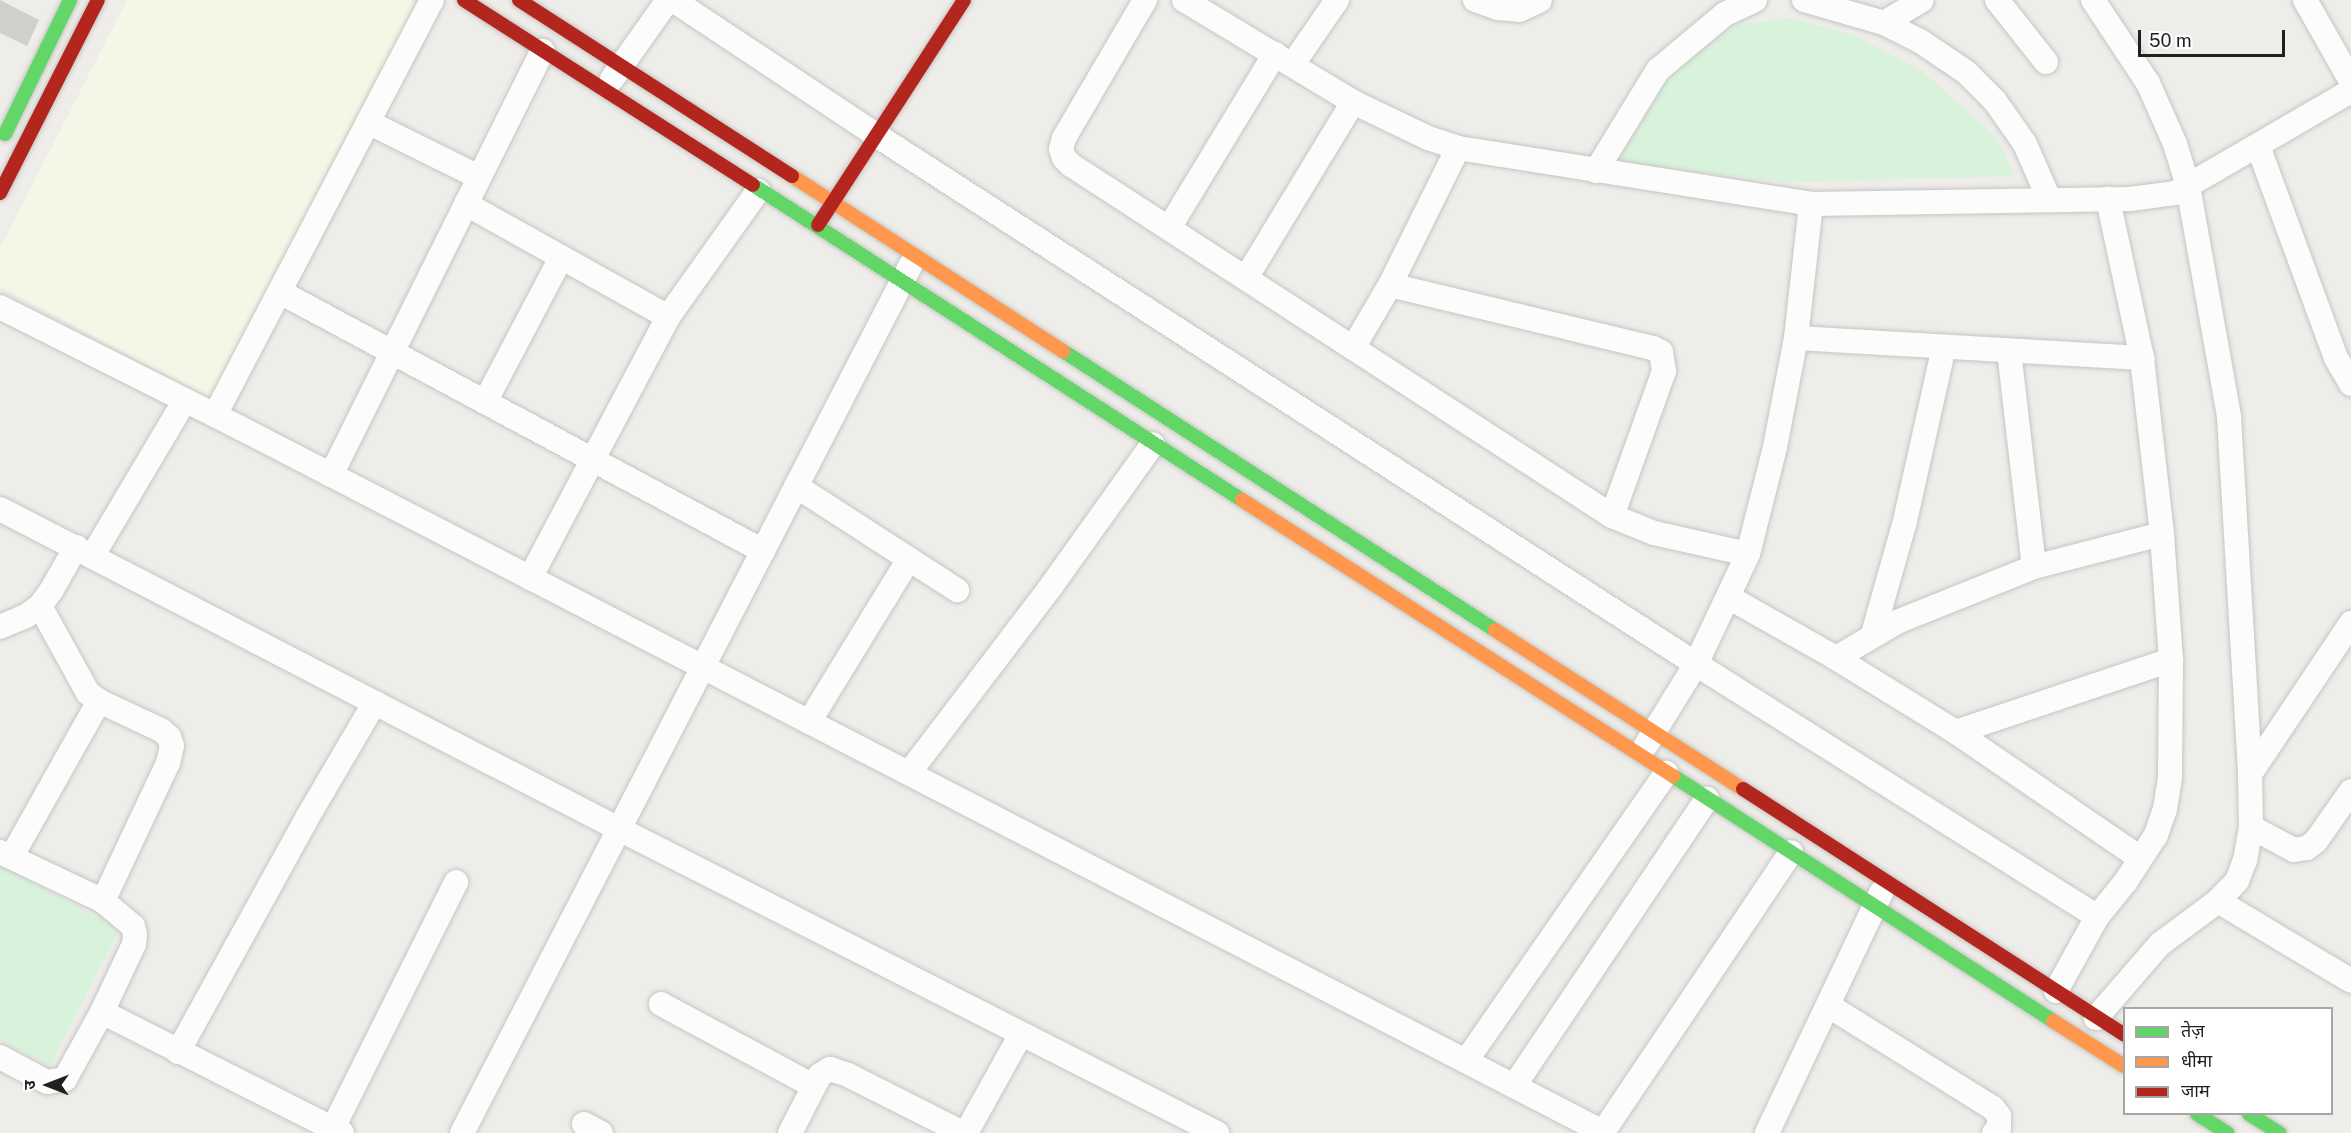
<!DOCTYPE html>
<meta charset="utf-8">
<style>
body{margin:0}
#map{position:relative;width:2351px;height:1133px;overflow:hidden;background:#eeede9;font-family:"Public Sans","Noto Sans Devanagari",sans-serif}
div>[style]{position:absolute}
.education>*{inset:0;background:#f5f6e6}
.park>*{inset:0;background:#d9f2dc}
.building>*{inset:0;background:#d1cfcc}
.roads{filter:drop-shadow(0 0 2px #c5c5c3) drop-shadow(0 0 2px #c5c5c3)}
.street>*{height:24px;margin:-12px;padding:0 12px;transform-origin:12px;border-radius:12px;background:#fcfcfc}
.fast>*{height:14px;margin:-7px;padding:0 7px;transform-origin:7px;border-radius:7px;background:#63d668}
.slow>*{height:14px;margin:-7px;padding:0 7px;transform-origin:7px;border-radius:7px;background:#ff974d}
.jam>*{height:14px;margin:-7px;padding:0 7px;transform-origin:7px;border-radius:7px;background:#b3261e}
span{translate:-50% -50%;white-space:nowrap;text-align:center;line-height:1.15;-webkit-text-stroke:4.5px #fff;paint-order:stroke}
.legend{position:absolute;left:2123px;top:1007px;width:210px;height:108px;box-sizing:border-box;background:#fff;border:2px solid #a6a6a6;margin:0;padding:8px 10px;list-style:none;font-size:18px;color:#202020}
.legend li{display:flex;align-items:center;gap:12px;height:30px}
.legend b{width:30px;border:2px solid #a6a6a6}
.north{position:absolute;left:18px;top:1055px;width:60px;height:60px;-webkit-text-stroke:4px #fff;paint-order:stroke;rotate:270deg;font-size:16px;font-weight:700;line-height:24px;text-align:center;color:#202020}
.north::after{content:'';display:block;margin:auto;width:21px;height:27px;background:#202020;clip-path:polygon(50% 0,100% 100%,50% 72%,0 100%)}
.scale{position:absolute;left:2138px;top:30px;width:147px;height:27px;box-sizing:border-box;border:3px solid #202020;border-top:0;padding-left:8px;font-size:18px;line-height:21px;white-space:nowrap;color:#202020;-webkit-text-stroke:4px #fff;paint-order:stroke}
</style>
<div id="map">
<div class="education">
<div style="clip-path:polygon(127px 0,410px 0,419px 6px,215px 401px,0 286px,0 248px)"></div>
</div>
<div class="park">
<div style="clip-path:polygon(1791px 18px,1856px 36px,1922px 71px,1997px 138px,2015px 176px,1785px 182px,1616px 163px,1653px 96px,1696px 50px,1739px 24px)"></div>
<div style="clip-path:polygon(0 866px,120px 929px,50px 1066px,0 1040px)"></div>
</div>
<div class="building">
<div style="clip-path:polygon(0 0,39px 20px,27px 46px,0 33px)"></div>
</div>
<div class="roads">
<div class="street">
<div style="left:673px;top:0;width:244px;rotate:33.6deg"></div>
<div style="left:876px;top:135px;width:976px;rotate:32.83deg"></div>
<div style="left:1696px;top:664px;width:474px;rotate:32.2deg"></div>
<div style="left:1145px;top:0;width:160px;rotate:120.4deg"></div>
<div style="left:1064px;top:138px;width:11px;rotate:105deg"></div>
<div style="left:1061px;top:149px;width:9px;rotate:72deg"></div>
<div style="left:1064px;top:158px;width:10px;rotate:45deg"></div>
<div style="left:1071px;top:165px;width:645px;rotate:32.98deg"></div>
<div style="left:1612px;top:516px;width:45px;rotate:22deg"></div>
<div style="left:1654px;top:533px;width:96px;rotate:12.6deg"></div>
<div style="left:1184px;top:0;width:197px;rotate:31.1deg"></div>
<div style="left:1353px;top:102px;width:83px;rotate:25.6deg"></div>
<div style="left:1428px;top:138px;width:32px;rotate:18deg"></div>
<div style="left:1458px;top:148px;width:357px;rotate:9deg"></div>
<div style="left:1811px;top:204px;width:319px;rotate:-0.9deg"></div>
<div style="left:2130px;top:199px;width:45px;rotate:-7.6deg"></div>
<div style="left:2175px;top:193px;width:203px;rotate:-30.1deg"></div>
<div style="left:1475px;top:0;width:24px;rotate:19deg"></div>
<div style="left:1498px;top:8px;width:21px;rotate:5deg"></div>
<div style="left:1519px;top:10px;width:23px;rotate:-25deg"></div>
<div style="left:1804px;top:0;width:83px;rotate:16deg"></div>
<div style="left:1884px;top:23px;width:40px;rotate:26.6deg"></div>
<div style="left:1920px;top:41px;width:55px;rotate:34deg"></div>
<div style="left:1966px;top:72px;width:41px;rotate:45deg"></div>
<div style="left:1995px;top:101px;width:52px;rotate:55.1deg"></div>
<div style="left:2025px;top:144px;width:60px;rotate:66.4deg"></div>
<div style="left:1997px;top:0;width:79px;rotate:51.7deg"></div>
<div style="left:2093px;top:0;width:100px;rotate:56.5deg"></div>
<div style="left:2148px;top:83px;width:67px;rotate:66.1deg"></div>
<div style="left:2175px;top:144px;width:44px;rotate:72.8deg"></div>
<div style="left:2188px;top:186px;width:235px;rotate:79.9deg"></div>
<div style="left:2229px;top:417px;width:358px;rotate:86.6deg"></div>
<div style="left:2250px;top:774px;width:53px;rotate:88.9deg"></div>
<div style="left:2251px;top:827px;width:34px;rotate:100deg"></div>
<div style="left:2245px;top:860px;width:22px;rotate:111deg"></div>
<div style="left:2237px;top:881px;width:28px;rotate:134deg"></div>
<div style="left:2218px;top:901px;width:72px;rotate:143.4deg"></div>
<div style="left:2160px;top:944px;width:98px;rotate:130.9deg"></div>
<div style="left:2305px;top:0;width:93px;rotate:60.4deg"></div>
<div style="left:1884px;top:23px;width:44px;rotate:-31.2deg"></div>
<div style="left:1293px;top:64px;width:78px;rotate:-55.5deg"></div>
<div style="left:612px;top:79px;width:97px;rotate:-54.7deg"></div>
<div style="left:368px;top:122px;width:124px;rotate:26.4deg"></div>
<div style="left:2258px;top:146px;width:226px;rotate:69.8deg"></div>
<div style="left:2336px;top:358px;width:30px;rotate:60deg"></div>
<div style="left:1596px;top:171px;width:119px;rotate:-58.5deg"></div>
<div style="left:1658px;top:70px;width:87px;rotate:-39.9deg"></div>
<div style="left:1725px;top:14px;width:33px;rotate:-25deg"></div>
<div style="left:466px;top:204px;width:231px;rotate:29.2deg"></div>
<div style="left:1169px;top:228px;width:204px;rotate:-58.7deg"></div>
<div style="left:1246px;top:278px;width:206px;rotate:-58.7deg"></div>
<div style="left:1390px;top:285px;width:270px;rotate:13.5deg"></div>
<div style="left:1653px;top:348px;width:9px;rotate:27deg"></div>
<div style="left:1661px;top:352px;width:19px;rotate:81deg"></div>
<div style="left:1664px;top:371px;width:154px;rotate:109.7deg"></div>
<div style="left:280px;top:292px;width:548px;rotate:28.2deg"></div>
<div style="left:0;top:307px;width:241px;rotate:26.7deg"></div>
<div style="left:215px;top:415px;width:1564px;rotate:27.32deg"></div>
<div style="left:1796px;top:338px;width:347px;rotate:3.3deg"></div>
<div style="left:1353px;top:348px;width:73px;rotate:-59.6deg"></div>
<div style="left:1390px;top:285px;width:153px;rotate:-63.6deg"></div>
<div style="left:2009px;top:351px;width:217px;rotate:83.4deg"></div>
<div style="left:485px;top:402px;width:163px;rotate:-62.2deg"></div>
<div style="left:215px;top:415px;width:468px;rotate:-62.4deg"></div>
<div style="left:331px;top:475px;width:474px;rotate:-63.5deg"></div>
<div style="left:796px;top:486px;width:192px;rotate:32.9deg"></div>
<div style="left:0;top:509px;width:697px;rotate:27.34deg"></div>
<div style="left:619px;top:829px;width:671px;rotate:26.95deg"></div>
<div style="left:93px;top:555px;width:180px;rotate:-59.3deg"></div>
<div style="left:530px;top:578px;width:295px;rotate:-62.1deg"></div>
<div style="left:668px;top:317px;width:155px;rotate:-54.5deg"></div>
<div style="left:1730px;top:598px;width:122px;rotate:29.5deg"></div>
<div style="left:1836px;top:658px;width:141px;rotate:31.7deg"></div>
<div style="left:1956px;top:732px;width:223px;rotate:34.4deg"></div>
<div style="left:40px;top:606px;width:99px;rotate:61.1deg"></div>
<div style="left:88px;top:693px;width:14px;rotate:36deg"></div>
<div style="left:99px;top:701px;width:68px;rotate:25.1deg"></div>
<div style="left:161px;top:730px;width:11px;rotate:41deg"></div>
<div style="left:169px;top:737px;width:9px;rotate:72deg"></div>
<div style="left:172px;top:746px;width:17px;rotate:103deg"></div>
<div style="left:168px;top:763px;width:153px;rotate:115.2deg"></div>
<div style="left:0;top:627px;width:28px;rotate:-23deg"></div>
<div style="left:26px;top:616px;width:17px;rotate:-36deg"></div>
<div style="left:40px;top:606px;width:19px;rotate:-54deg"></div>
<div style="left:51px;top:591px;width:51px;rotate:-60.4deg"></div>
<div style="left:1873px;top:634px;width:117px;rotate:-74.2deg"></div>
<div style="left:1905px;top:521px;width:178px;rotate:-77.4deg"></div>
<div style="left:1836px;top:658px;width:71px;rotate:-30.5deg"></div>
<div style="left:1897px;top:622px;width:148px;rotate:-21.9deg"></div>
<div style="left:2034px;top:567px;width:132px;rotate:-14.5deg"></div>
<div style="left:809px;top:722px;width:191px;rotate:-58.5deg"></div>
<div style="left:1956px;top:732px;width:227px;rotate:-18.5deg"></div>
<div style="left:1646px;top:745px;width:95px;rotate:-58.3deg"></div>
<div style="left:1696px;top:664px;width:122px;rotate:-64.7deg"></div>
<div style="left:1748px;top:554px;width:110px;rotate:-75.8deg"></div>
<div style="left:1775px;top:447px;width:111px;rotate:-79.1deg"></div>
<div style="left:1796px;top:338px;width:135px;rotate:-83.6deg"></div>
<div style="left:909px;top:773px;width:236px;rotate:-52.7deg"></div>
<div style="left:1052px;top:585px;width:173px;rotate:-54.4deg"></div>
<div style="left:2250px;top:774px;width:182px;rotate:-56.2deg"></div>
<div style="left:2251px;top:827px;width:49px;rotate:28.1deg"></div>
<div style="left:2294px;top:850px;width:13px;rotate:-9deg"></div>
<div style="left:2307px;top:848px;width:11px;rotate:-38deg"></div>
<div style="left:2316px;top:841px;width:61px;rotate:-55deg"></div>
<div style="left:0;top:852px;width:114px;rotate:25.4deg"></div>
<div style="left:103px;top:901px;width:39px;rotate:40deg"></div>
<div style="left:133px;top:926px;width:9px;rotate:77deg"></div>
<div style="left:135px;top:935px;width:9px;rotate:96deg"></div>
<div style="left:134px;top:944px;width:75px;rotate:115.2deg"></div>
<div style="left:102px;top:1012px;width:77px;rotate:118.9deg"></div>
<div style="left:65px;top:1079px;width:18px;rotate:171deg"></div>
<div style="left:47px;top:1082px;width:53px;rotate:-152deg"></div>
<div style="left:12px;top:856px;width:178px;rotate:-60.7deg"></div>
<div style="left:2218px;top:901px;width:155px;rotate:31deg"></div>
<div style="left:2056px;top:991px;width:85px;rotate:-61deg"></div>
<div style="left:2097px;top:917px;width:46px;rotate:-51.1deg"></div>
<div style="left:2126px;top:881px;width:55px;rotate:-56.9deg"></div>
<div style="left:2156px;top:835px;width:28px;rotate:-71deg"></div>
<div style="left:2165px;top:809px;width:32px;rotate:-81deg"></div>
<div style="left:2170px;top:777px;width:117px;rotate:-89.5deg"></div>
<div style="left:2171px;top:660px;width:126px;rotate:-94.1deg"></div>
<div style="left:2162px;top:534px;width:177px;rotate:-96.5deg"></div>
<div style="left:2142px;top:358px;width:163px;rotate:-102.1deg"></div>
<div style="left:661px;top:1004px;width:173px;rotate:28.3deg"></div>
<div style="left:1829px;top:1006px;width:193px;rotate:31.9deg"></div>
<div style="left:1993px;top:1108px;width:10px;rotate:53deg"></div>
<div style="left:1999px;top:1116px;width:12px;rotate:90deg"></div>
<div style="left:1999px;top:1128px;width:7px;rotate:135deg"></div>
<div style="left:102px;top:1012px;width:269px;rotate:26.8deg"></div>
<div style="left:178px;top:1052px;width:267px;rotate:-61.1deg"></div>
<div style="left:307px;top:818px;width:134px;rotate:-59.6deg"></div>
<div style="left:1466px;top:1061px;width:351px;rotate:-55.2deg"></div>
<div style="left:1514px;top:1086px;width:346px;rotate:-56.1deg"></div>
<div style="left:584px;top:1124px;width:19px;rotate:28deg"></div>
<div style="left:333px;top:1128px;width:275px;rotate:-63.4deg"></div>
<div style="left:1603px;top:1132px;width:337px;rotate:-56.1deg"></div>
<div style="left:462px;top:1133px;width:976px;rotate:-62.67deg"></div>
<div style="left:790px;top:1133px;width:65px;rotate:-62.7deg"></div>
<div style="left:820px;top:1075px;width:12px;rotate:-31deg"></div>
<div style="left:830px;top:1069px;width:19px;rotate:18deg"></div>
<div style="left:848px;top:1075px;width:129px;rotate:26.8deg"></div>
<div style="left:966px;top:1133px;width:113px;rotate:-60.9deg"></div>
<div style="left:1767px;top:1133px;width:266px;rotate:-64.6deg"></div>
</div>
<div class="fast">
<div style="left:5px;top:134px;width:149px;rotate:-64.1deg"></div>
<div style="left:753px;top:185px;width:582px;rotate:32.79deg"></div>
<div style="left:1063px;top:351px;width:514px;rotate:32.86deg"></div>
<div style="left:1673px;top:776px;width:452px;rotate:32.8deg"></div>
<div style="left:2197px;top:1114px;width:36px;rotate:32deg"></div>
<div style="left:2249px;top:1114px;width:36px;rotate:32deg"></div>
</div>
<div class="slow">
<div style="left:792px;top:176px;width:323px;rotate:32.9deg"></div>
<div style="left:1242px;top:500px;width:512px;rotate:32.63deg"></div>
<div style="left:1495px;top:630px;width:295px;rotate:32.7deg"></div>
<div style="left:2053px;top:1021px;width:84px;rotate:32.4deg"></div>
</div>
<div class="jam">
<div style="left:464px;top:0;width:343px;rotate:32.6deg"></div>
<div style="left:519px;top:0;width:325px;rotate:32.8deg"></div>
<div style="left:0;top:193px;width:216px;rotate:-63.1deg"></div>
<div style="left:818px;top:225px;width:268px;rotate:-57deg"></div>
<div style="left:1743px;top:789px;width:454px;rotate:32.8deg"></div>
</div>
</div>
<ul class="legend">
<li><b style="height:8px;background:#63d668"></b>तेज़</li>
<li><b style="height:8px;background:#ff974d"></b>धीमा</li>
<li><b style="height:8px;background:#b3261e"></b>जाम</li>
</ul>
<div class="north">उ</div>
<div class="scale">50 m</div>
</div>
